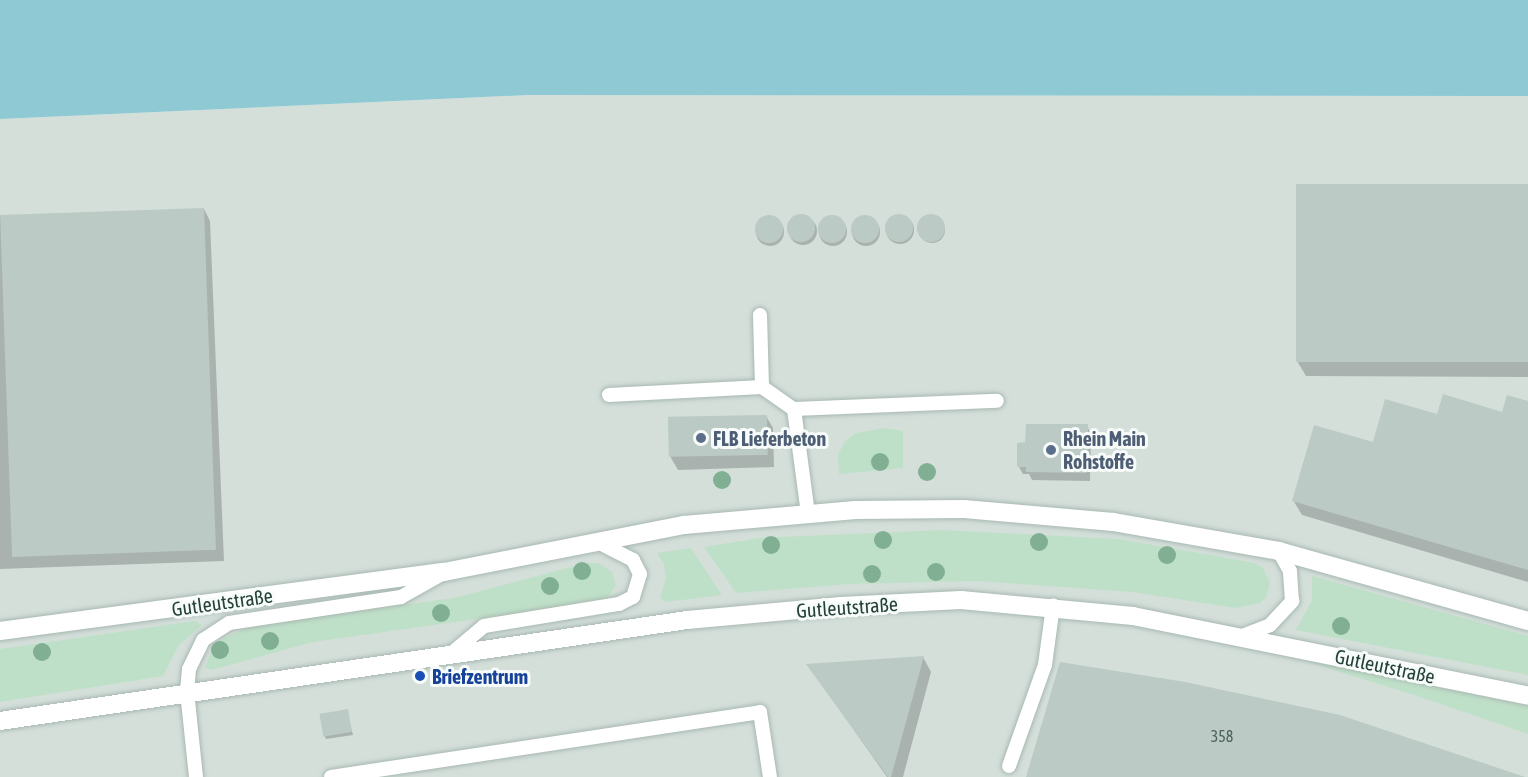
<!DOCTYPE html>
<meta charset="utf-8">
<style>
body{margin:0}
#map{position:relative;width:1528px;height:777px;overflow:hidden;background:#e6efeb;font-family:"Asap Condensed",sans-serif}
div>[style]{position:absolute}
.built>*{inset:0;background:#d4dfda}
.green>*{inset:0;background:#bfe0c8}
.water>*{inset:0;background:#8ec9d4}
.shadow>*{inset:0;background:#0003}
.round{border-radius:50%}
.building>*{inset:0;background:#bbcac4;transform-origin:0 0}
.roads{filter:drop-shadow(0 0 2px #a8b8b2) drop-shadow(0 0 2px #a8b8b2)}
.lane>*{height:14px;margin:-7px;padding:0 7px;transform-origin:7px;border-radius:7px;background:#fff}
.secondary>*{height:18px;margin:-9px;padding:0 9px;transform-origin:9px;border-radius:9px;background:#fff}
.trees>*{width:18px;height:18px;margin:-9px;border-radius:50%;background:#80af93}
.dots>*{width:16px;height:16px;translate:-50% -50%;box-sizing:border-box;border:3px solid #f7fbf9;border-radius:50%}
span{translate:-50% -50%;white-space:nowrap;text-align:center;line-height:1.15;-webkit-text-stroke:6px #f7fbf9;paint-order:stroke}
.number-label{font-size:16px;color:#4a645c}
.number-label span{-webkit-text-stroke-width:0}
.service-label{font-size:20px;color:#4e5e75;font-weight:700}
.left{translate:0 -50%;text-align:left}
.street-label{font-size:20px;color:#24423a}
.transit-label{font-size:20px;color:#164399;font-weight:700}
</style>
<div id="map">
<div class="built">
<div style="clip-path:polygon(529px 95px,1528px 96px,1528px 777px,0 777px,0 119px)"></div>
</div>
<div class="green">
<div style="clip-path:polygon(884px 428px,903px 431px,903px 468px,839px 474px,838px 455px,845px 441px,856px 433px)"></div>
<div style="clip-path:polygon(941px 530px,1119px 539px,1255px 563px,1263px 568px,1270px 583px,1266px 597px,1260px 603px,1236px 608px,1132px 592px,979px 581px,850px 584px,736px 593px,704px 547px,759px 538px)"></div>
<div style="clip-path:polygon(691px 548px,722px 595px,665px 602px,660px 598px,666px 578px,664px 564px,657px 553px)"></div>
<div style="clip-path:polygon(586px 563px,598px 563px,612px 572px,616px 585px,608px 597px,596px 602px,313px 642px,211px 670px,205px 667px,216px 642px,254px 625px,454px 598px)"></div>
<div style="clip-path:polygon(1312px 576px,1528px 636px,1528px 675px,1296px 630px,1312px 600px)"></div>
<div style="clip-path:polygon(195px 621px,202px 625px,178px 646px,163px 676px,0 702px,0 649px)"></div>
<div style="clip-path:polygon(1299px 659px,1528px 706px,1528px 734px,1417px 696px)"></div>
</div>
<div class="water">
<div style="clip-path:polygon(0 0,1528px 0,1528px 96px,529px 95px,0 119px)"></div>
</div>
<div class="shadow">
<div style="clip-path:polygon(1528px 187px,1528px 377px,1306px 376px,1297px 361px)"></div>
<div style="clip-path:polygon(204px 209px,210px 221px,224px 561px,0 569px,0 217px)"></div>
<div class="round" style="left:886px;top:216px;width:28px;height:28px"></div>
<div class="round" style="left:919px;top:217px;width:26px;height:26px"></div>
<div class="round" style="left:789px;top:217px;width:28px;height:28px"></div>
<div class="round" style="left:756px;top:218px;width:28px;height:28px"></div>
<div class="round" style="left:819px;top:218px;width:28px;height:28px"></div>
<div class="round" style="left:852px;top:218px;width:28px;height:28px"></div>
<div style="clip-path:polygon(1528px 402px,1528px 582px,1302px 515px,1293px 500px,1374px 444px,1438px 416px,1503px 413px)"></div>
<div style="clip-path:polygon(766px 416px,773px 428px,774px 467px,678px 470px,671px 458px,670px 419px)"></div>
<div style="clip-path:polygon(1087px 426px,1091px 434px,1090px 481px,1032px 480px,1029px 474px,1023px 474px,1019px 467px)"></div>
<div style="clip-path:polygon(923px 657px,931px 672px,903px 777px,887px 777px,808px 665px)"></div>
<div style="clip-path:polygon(347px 711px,353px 735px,326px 739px,324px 735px)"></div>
</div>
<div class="building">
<div style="left:1296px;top:184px;width:232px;height:178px"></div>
<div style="left:204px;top:208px;width:342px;height:204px;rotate:88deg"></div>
<div class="round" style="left:917px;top:214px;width:28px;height:28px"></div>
<div class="round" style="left:885px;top:214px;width:28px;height:28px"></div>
<div class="round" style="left:787px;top:214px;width:28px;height:28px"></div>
<div class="round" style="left:755px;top:215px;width:28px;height:28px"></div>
<div class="round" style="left:818px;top:215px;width:28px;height:28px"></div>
<div class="round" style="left:851px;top:215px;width:28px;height:28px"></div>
<div style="clip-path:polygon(1443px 394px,1502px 412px,1507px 395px,1528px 401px,1528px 570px,1292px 501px,1314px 425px,1373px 442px,1385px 399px,1437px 414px)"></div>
<div style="left:767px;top:415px;width:40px;height:99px;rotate:89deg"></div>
<div style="clip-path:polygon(1026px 424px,1088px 424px,1087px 473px,1026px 472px,1026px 467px,1017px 467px,1017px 443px,1025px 442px)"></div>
<div style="clip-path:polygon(924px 656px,891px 777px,888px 777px,806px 664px)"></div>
<div style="clip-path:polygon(1060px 662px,1185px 682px,1340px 715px,1525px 777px,1026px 777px)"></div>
<div style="left:348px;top:709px;width:23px;height:29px;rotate:80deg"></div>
</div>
<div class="roads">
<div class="lane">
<div style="left:760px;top:315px;width:72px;rotate:88.4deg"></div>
<div style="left:762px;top:387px;width:39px;rotate:35deg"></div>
<div style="left:794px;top:409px;width:106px;rotate:82.4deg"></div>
<div style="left:609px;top:395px;width:153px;rotate:-3deg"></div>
<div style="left:794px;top:409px;width:203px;rotate:-2.3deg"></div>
<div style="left:1242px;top:636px;width:30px;rotate:-21deg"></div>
<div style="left:1270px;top:625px;width:33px;rotate:-47deg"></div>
<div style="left:1292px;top:601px;width:30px;rotate:-94deg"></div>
<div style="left:1290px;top:571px;width:23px;rotate:-119deg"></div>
<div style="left:453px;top:652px;width:40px;rotate:-40deg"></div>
<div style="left:484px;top:626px;width:137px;rotate:-9.3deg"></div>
<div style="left:619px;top:604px;width:16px;rotate:-27deg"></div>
<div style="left:633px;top:597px;width:24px;rotate:-73deg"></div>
<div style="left:640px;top:574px;width:16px;rotate:-117deg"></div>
<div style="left:633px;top:560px;width:39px;rotate:-153deg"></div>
<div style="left:1009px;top:766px;width:107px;rotate:-70.4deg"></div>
<div style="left:1045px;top:665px;width:60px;rotate:-82.3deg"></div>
<div style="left:196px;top:777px;width:85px;rotate:-96deg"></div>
<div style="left:187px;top:692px;width:23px;rotate:-85deg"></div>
<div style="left:189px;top:669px;width:32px;rotate:-64deg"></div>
<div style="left:203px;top:640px;width:31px;rotate:-33deg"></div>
<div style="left:229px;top:623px;width:174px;rotate:-8.6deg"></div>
<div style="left:401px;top:597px;width:45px;rotate:-29.4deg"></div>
<div style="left:331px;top:777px;width:434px;rotate:-8.6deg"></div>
<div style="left:760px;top:712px;width:66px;rotate:81.3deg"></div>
</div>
<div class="secondary">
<div style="left:0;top:631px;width:448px;rotate:-7.6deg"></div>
<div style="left:444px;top:572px;width:245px;rotate:-11.1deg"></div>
<div style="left:684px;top:525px;width:172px;rotate:-5deg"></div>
<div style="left:855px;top:510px;width:109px;rotate:-0.5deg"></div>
<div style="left:964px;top:509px;width:150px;rotate:5deg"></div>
<div style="left:1113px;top:522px;width:169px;rotate:9.9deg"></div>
<div style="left:1279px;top:551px;width:259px;rotate:15.7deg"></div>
<div style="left:0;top:721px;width:694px;rotate:-8.36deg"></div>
<div style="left:687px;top:620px;width:155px;rotate:-5.2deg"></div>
<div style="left:841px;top:606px;width:120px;rotate:-2.9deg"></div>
<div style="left:961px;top:600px;width:173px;rotate:5.3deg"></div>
<div style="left:1133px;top:616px;width:403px;rotate:11.4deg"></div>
</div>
</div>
<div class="trees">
<div style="left:880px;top:462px"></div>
<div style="left:927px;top:472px"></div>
<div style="left:722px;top:480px"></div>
<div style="left:883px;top:540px"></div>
<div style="left:1039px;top:542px"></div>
<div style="left:771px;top:545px"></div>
<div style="left:1167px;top:555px"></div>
<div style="left:582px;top:571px"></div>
<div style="left:936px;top:572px"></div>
<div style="left:872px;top:574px"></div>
<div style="left:550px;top:586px"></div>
<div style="left:441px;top:613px"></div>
<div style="left:1341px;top:626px"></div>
<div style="left:270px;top:641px"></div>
<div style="left:220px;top:650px"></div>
<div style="left:42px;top:652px"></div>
</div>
<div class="dots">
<div style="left:701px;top:438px;background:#5c6f8a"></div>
<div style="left:1051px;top:450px;background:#5c6f8a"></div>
<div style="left:420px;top:676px;background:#1a4fb4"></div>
</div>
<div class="number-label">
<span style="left:1222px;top:736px">358</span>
</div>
<div class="service-label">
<span class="left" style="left:713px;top:438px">FLB Lieferbeton</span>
<span class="left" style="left:1063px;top:450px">Rhein Main<br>Rohstoffe</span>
</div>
<div class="street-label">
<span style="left:222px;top:602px;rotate:-8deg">Gutleutstraße</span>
<span style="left:847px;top:607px;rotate:-4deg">Gutleutstraße</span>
<span style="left:1385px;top:666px;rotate:12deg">Gutleutstraße</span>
</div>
<div class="transit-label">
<span class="left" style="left:432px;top:676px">Briefzentrum</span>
</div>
</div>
